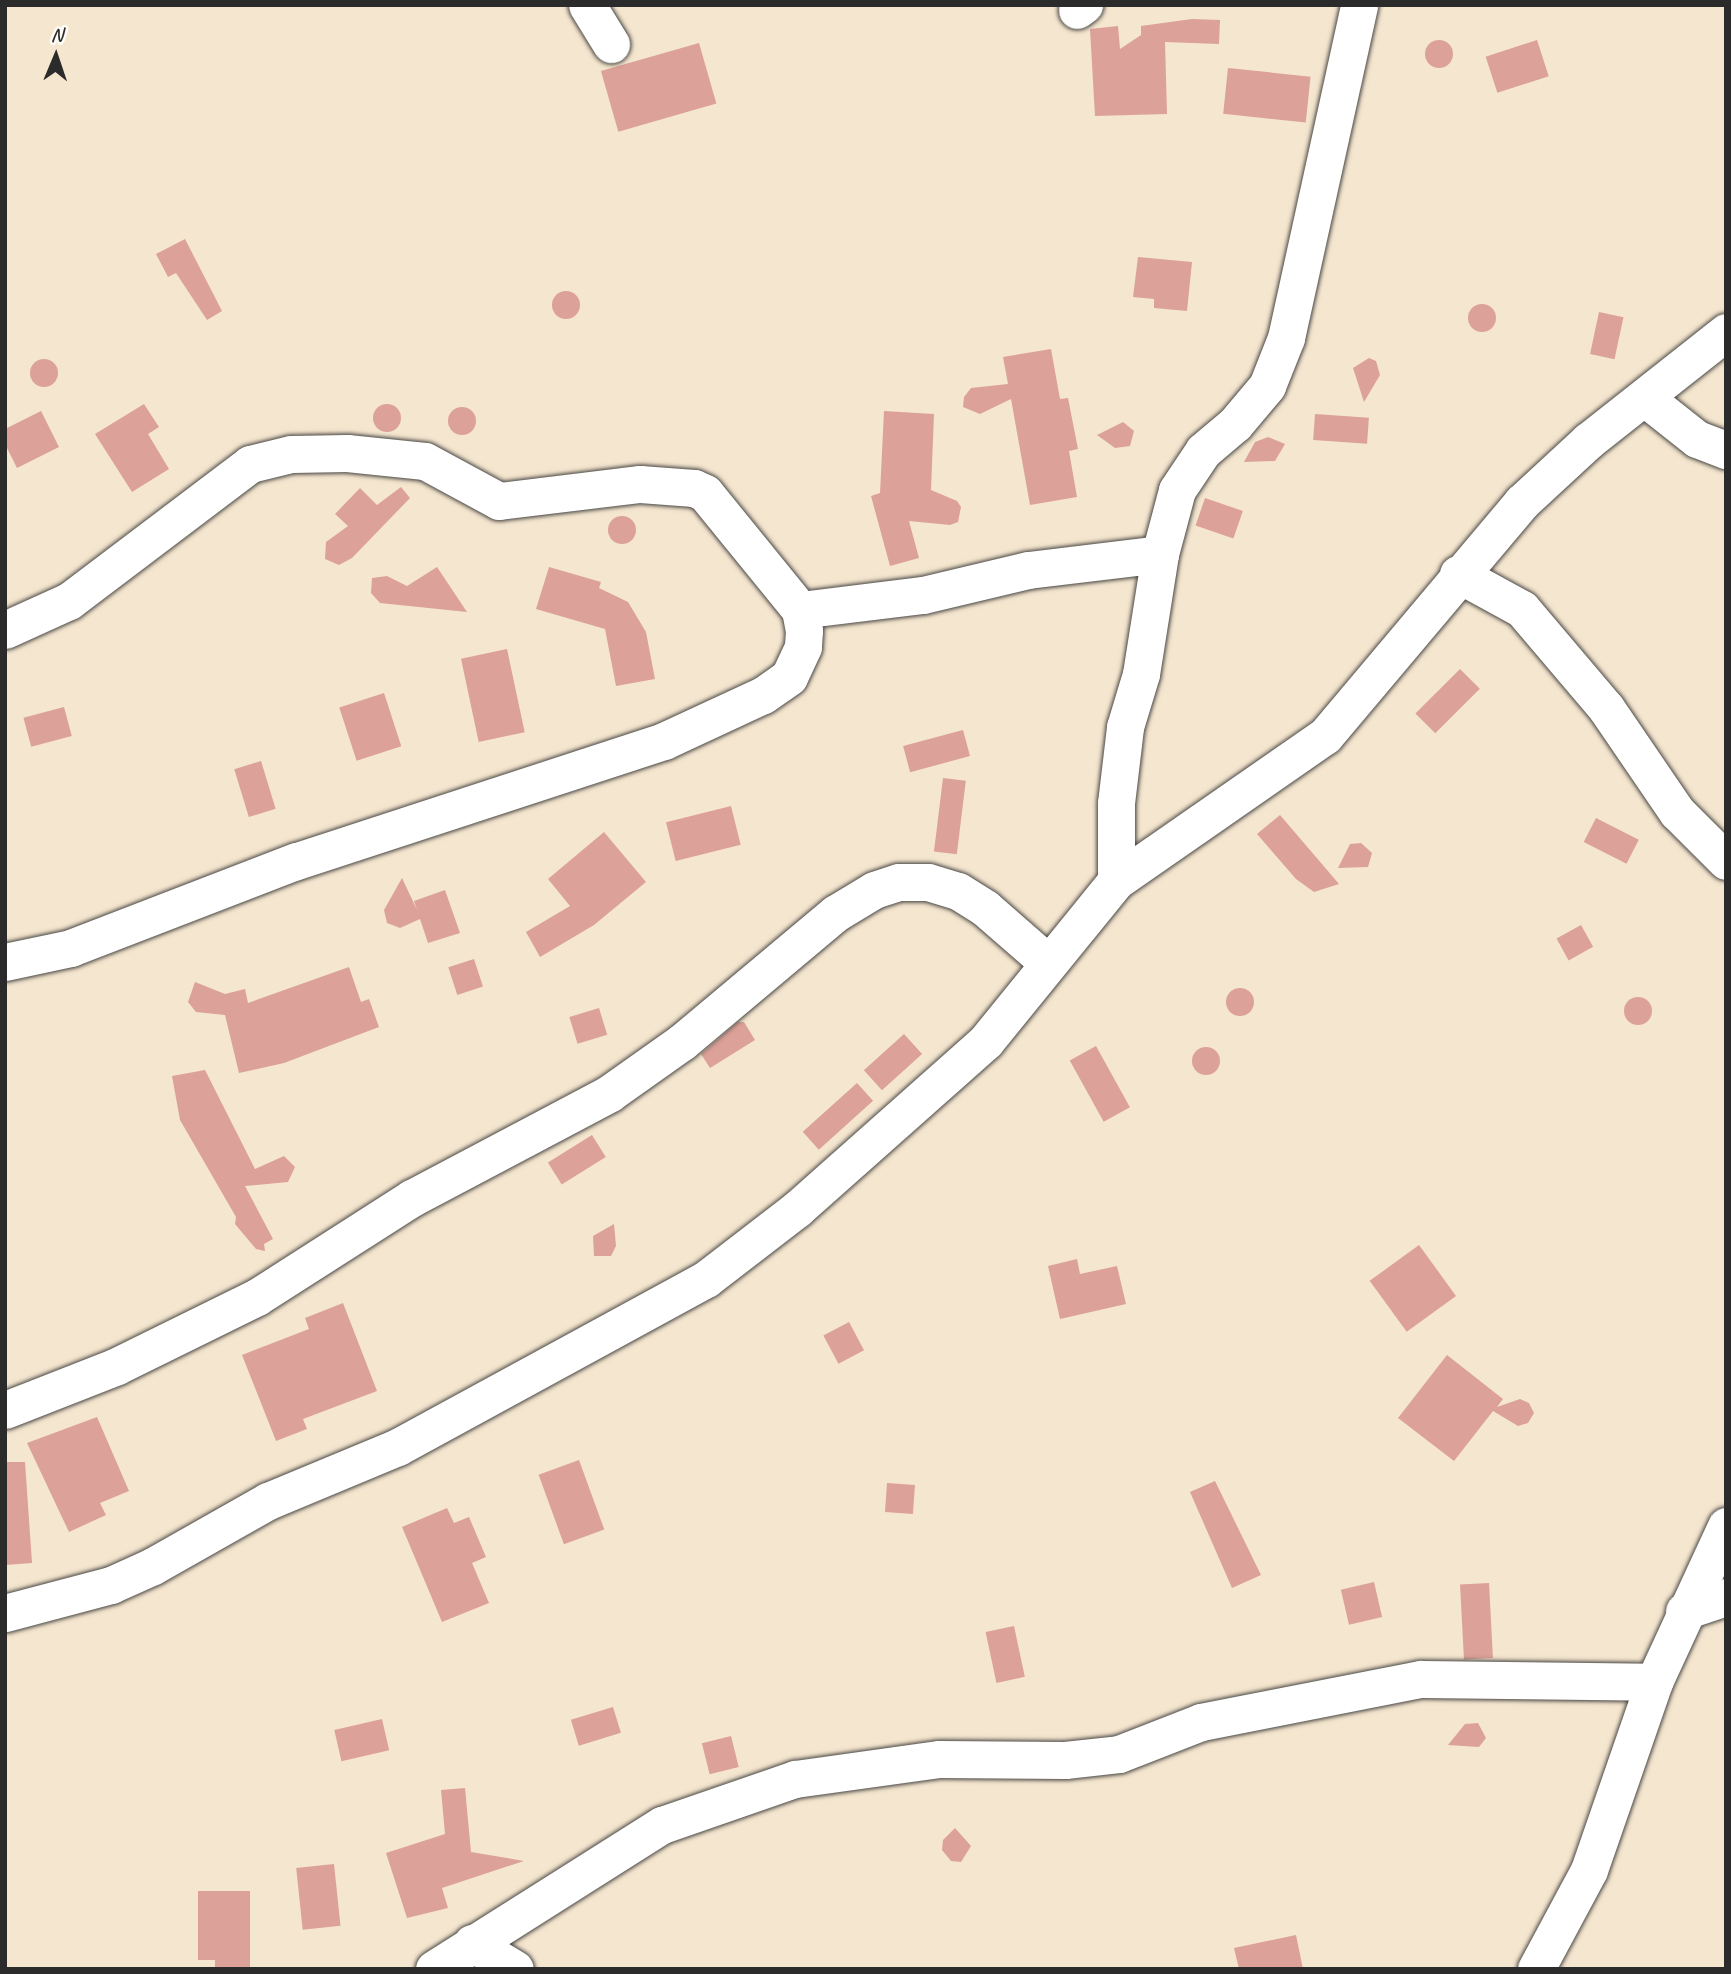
<!DOCTYPE html>
<style>
body{margin:0}
#map{position:relative;width:1731px;height:1974px;overflow:hidden;background:#f5e6cf;font-family:Caveat,sans-serif}
div>[style]{position:absolute}
.building>*{inset:0;background:#dca198;transform-origin:0 0}
.round{border-radius:50%}
.roads{filter:drop-shadow(0 0 2px #494744) drop-shadow(0 0 2px #494744)}
.minor>*{height:37px;margin:-18.5px;padding:0 18.5px;transform-origin:18.5px;border-radius:18.5px;background:#fff}
span{translate:-50% -50%;white-space:nowrap;text-align:center;line-height:1.15;-webkit-text-stroke:5px #fdfcf7;paint-order:stroke}
.frame{position:absolute;inset:0;border:7px solid #2b2b2b;pointer-events:none}
.north{position:absolute;left:21px;top:21px;width:70px;height:70px;-webkit-text-stroke:5px #fdfcf7;paint-order:stroke;rotate:2deg;font-size:19px;font-weight:700;line-height:28px;text-align:center;color:#2b2b2b}
.north::after{content:'';display:block;margin:auto;width:24px;height:32px;background:#2b2b2b;clip-path:polygon(50% 0,100% 100%,50% 72%,0 100%)}
</style>
<div id="map">
<div class="building">
<div style="clip-path:polygon(1192px 19px,1220px 20px,1219px 44px,1165px 42px,1167px 114px,1095px 116px,1090px 29px,1118px 26px,1120px 49px,1141px 35px,1141px 26px)"></div>
<div style="left:1537px;top:40px;width:38px;height:54px;rotate:72deg"></div>
<div class="round" style="left:1425px;top:40px;width:28px;height:28px"></div>
<div style="left:699px;top:43px;width:63px;height:102px;rotate:74deg"></div>
<div style="left:1228px;top:68px;width:83px;height:46px;rotate:6deg"></div>
<div style="clip-path:polygon(185px 239px,222px 311px,207px 320px,176px 273px,168px 277px,156px 254px)"></div>
<div style="clip-path:polygon(1138px 257px,1192px 262px,1187px 311px,1154px 308px,1154px 299px,1133px 297px)"></div>
<div class="round" style="left:552px;top:291px;width:28px;height:28px"></div>
<div class="round" style="left:1468px;top:304px;width:28px;height:28px"></div>
<div style="left:1599px;top:312px;width:25px;height:43px;rotate:12deg"></div>
<div style="clip-path:polygon(1051px 349px,1060px 399px,1068px 398px,1078px 449px,1069px 451px,1077px 497px,1030px 505px,1011px 399px,980px 414px,963px 407px,964px 397px,971px 388px,1008px 384px,1003px 357px)"></div>
<div style="clip-path:polygon(1369px 358px,1376px 361px,1380px 375px,1364px 402px,1353px 368px)"></div>
<div class="round" style="left:30px;top:359px;width:28px;height:28px"></div>
<div style="clip-path:polygon(144px 404px,159px 427px,148px 434px,169px 469px,132px 492px,95px 434px)"></div>
<div class="round" style="left:373px;top:404px;width:28px;height:28px"></div>
<div class="round" style="left:448px;top:407px;width:28px;height:28px"></div>
<div style="clip-path:polygon(41px 411px,59px 447px,17px 468px,5px 444px,5px 429px)"></div>
<div style="clip-path:polygon(884px 411px,934px 414px,931px 490px,957px 501px,961px 507px,958px 522px,950px 525px,909px 521px,919px 558px,890px 566px,871px 496px,880px 493px)"></div>
<div style="left:1315px;top:414px;width:54px;height:26px;rotate:4deg"></div>
<div style="clip-path:polygon(1123px 422px,1134px 431px,1130px 446px,1115px 448px,1097px 435px)"></div>
<div style="clip-path:polygon(1268px 437px,1285px 444px,1275px 461px,1244px 462px,1255px 442px)"></div>
<div style="clip-path:polygon(401px 487px,410px 498px,352px 558px,339px 565px,325px 559px,326px 542px,348px 526px,335px 514px,360px 488px,377px 505px)"></div>
<div style="left:1205px;top:498px;width:40px;height:29px;rotate:19deg"></div>
<div class="round" style="left:608px;top:516px;width:28px;height:28px"></div>
<div style="clip-path:polygon(437px 567px,467px 612px,380px 603px,371px 593px,372px 578px,387px 576px,407px 586px)"></div>
<div style="clip-path:polygon(549px 567px,601px 582px,599px 588px,628px 602px,646px 632px,655px 679px,616px 686px,605px 629px,536px 609px)"></div>
<div style="left:507px;top:649px;width:85px;height:47px;rotate:78deg"></div>
<div style="left:1460px;top:669px;width:28px;height:63px;rotate:45deg"></div>
<div style="left:384px;top:693px;width:56px;height:47px;rotate:72deg"></div>
<div style="left:64px;top:707px;width:30px;height:42px;rotate:75deg"></div>
<div style="left:963px;top:730px;width:27px;height:62px;rotate:75deg"></div>
<div style="left:261px;top:761px;width:50px;height:28px;rotate:73deg"></div>
<div style="left:943px;top:778px;width:23px;height:74px;rotate:7deg"></div>
<div style="left:731px;top:806px;width:40px;height:67px;rotate:76deg"></div>
<div style="clip-path:polygon(1280px 815px,1339px 884px,1314px 892px,1296px 879px,1257px 834px)"></div>
<div style="left:1596px;top:818px;width:48px;height:27px;rotate:27deg"></div>
<div style="clip-path:polygon(604px 832px,646px 882px,594px 925px,540px 957px,526px 932px,570px 906px,548px 879px)"></div>
<div style="clip-path:polygon(1361px 843px,1372px 853px,1368px 867px,1338px 868px,1350px 844px)"></div>
<div style="clip-path:polygon(402px 878px,417px 910px,414px 901px,445px 890px,460px 933px,428px 943px,420px 919px,400px 928px,387px 923px,384px 910px)"></div>
<div style="left:1581px;top:925px;width:25px;height:28px;rotate:61deg"></div>
<div style="left:474px;top:959px;width:29px;height:27px;rotate:72deg"></div>
<div style="clip-path:polygon(349px 967px,361px 1002px,369px 999px,379px 1027px,284px 1063px,239px 1073px,225px 1015px,196px 1012px,188px 1002px,195px 982px,225px 994px,245px 989px,248px 1003px)"></div>
<div class="round" style="left:1226px;top:988px;width:28px;height:28px"></div>
<div class="round" style="left:1624px;top:997px;width:28px;height:28px"></div>
<div style="left:599px;top:1008px;width:28px;height:31px;rotate:73deg"></div>
<div style="clip-path:polygon(738px 1022px,744px 1022px,755px 1040px,710px 1068px,701px 1054px)"></div>
<div style="left:904px;top:1034px;width:27px;height:54px;rotate:48deg"></div>
<div style="left:1096px;top:1046px;width:70px;height:30px;rotate:61deg"></div>
<div class="round" style="left:1192px;top:1047px;width:28px;height:28px"></div>
<div style="clip-path:polygon(205px 1070px,255px 1169px,284px 1156px,295px 1167px,288px 1182px,245px 1186px,273px 1239px,264px 1244px,265px 1251px,256px 1249px,235px 1224px,236px 1217px,180px 1120px,172px 1076px)"></div>
<div style="left:857px;top:1083px;width:24px;height:73px;rotate:48deg"></div>
<div style="left:592px;top:1135px;width:26px;height:52px;rotate:58deg"></div>
<div style="clip-path:polygon(614px 1224px,616px 1246px,611px 1256px,594px 1256px,593px 1236px)"></div>
<div style="left:1419px;top:1245px;width:63px;height:61px;rotate:54deg"></div>
<div style="clip-path:polygon(1077px 1259px,1080px 1274px,1117px 1266px,1126px 1304px,1060px 1319px,1048px 1266px)"></div>
<div style="clip-path:polygon(343px 1303px,377px 1391px,303px 1419px,307px 1429px,276px 1441px,242px 1355px,309px 1329px,305px 1318px)"></div>
<div style="left:849px;top:1322px;width:32px;height:29px;rotate:62deg"></div>
<div style="clip-path:polygon(1447px 1355px,1503px 1399px,1497px 1407px,1520px 1399px,1529px 1403px,1534px 1413px,1528px 1423px,1518px 1426px,1493px 1411px,1454px 1461px,1398px 1418px)"></div>
<div style="clip-path:polygon(97px 1417px,129px 1491px,100px 1503px,106px 1515px,69px 1532px,27px 1443px)"></div>
<div style="left:579px;top:1460px;width:74px;height:43px;rotate:70deg"></div>
<div style="clip-path:polygon(5px 1462px,25px 1462px,32px 1563px,5px 1565px)"></div>
<div style="clip-path:polygon(1215px 1481px,1261px 1575px,1232px 1588px,1190px 1492px)"></div>
<div style="left:887px;top:1483px;width:28px;height:29px;rotate:4deg"></div>
<div style="clip-path:polygon(447px 1508px,454px 1523px,469px 1517px,486px 1557px,472px 1563px,489px 1603px,442px 1622px,402px 1527px)"></div>
<div style="left:1374px;top:1582px;width:36px;height:34px;rotate:77deg"></div>
<div style="left:1489px;top:1583px;width:75px;height:29px;rotate:87deg"></div>
<div style="left:1014px;top:1626px;width:52px;height:29px;rotate:78deg"></div>
<div style="left:613px;top:1707px;width:27px;height:44px;rotate:73deg"></div>
<div style="left:382px;top:1719px;width:32px;height:49px;rotate:77deg"></div>
<div style="clip-path:polygon(1478px 1723px,1486px 1738px,1479px 1747px,1448px 1745px,1465px 1724px)"></div>
<div style="left:731px;top:1736px;width:32px;height:30px;rotate:76deg"></div>
<div style="clip-path:polygon(465px 1788px,471px 1852px,524px 1861px,442px 1888px,448px 1908px,407px 1918px,386px 1853px,445px 1834px,441px 1790px)"></div>
<div style="clip-path:polygon(955px 1828px,971px 1846px,961px 1862px,951px 1861px,942px 1850px,943px 1840px)"></div>
<div style="left:334px;top:1864px;width:62px;height:38px;rotate:84deg"></div>
<div style="clip-path:polygon(198px 1891px,250px 1891px,250px 1969px,215px 1969px,215px 1960px,198px 1960px)"></div>
<div style="clip-path:polygon(1296px 1935px,1303px 1969px,1239px 1969px,1234px 1948px)"></div>
</div>
<div class="roads">
<div class="minor">
<div style="left:587px;top:5px;width:46px;rotate:58.4deg"></div>
<div style="left:1077px;top:10px;width:9px;rotate:-36deg"></div>
<div style="left:1645px;top:398px;width:66px;rotate:38.3deg"></div>
<div style="left:1697px;top:439px;width:31px;rotate:21deg"></div>
<div style="left:1458px;top:574px;width:73px;rotate:28.7deg"></div>
<div style="left:1522px;top:609px;width:130px;rotate:49.7deg"></div>
<div style="left:1606px;top:708px;width:126px;rotate:55.7deg"></div>
<div style="left:1677px;top:812px;width:69px;rotate:45deg"></div>
<div style="left:800px;top:610px;width:124px;rotate:-7deg"></div>
<div style="left:923px;top:595px;width:108px;rotate:-13.4deg"></div>
<div style="left:1028px;top:570px;width:133px;rotate:-6.9deg"></div>
<div style="left:5px;top:630px;width:70px;rotate:-24.4deg"></div>
<div style="left:69px;top:601px;width:227px;rotate:-37.1deg"></div>
<div style="left:250px;top:464px;width:42px;rotate:-13.7deg"></div>
<div style="left:291px;top:454px;width:56px;rotate:-1deg"></div>
<div style="left:347px;top:453px;width:78px;rotate:5.9deg"></div>
<div style="left:425px;top:461px;width:84px;rotate:28.4deg"></div>
<div style="left:499px;top:501px;width:142px;rotate:-6.9deg"></div>
<div style="left:640px;top:484px;width:54px;rotate:4.2deg"></div>
<div style="left:694px;top:488px;width:12px;rotate:24deg"></div>
<div style="left:705px;top:493px;width:151px;rotate:50.9deg"></div>
<div style="left:800px;top:610px;width:21px;rotate:79deg"></div>
<div style="left:804px;top:631px;width:16px;rotate:94deg"></div>
<div style="left:803px;top:647px;width:33px;rotate:115deg"></div>
<div style="left:789px;top:677px;width:32px;rotate:145deg"></div>
<div style="left:763px;top:695px;width:109px;rotate:155.1deg"></div>
<div style="left:664px;top:741px;width:387px;rotate:161.9deg"></div>
<div style="left:296px;top:861px;width:241px;rotate:158.9deg"></div>
<div style="left:71px;top:948px;width:67px;rotate:168deg"></div>
<div style="left:1116px;top:881px;width:78px;rotate:-90deg"></div>
<div style="left:1116px;top:803px;width:77px;rotate:-83.2deg"></div>
<div style="left:1125px;top:727px;width:55px;rotate:-73.2deg"></div>
<div style="left:1141px;top:674px;width:121px;rotate:-81deg"></div>
<div style="left:1160px;top:554px;width:66px;rotate:-75.1deg"></div>
<div style="left:1177px;top:490px;width:47px;rotate:-56.3deg"></div>
<div style="left:1203px;top:451px;width:42px;rotate:-40.2deg"></div>
<div style="left:1235px;top:424px;width:50px;rotate:-49.9deg"></div>
<div style="left:1267px;top:386px;width:52px;rotate:-68.4deg"></div>
<div style="left:1286px;top:338px;width:341px;rotate:-77.6deg"></div>
<div style="left:5px;top:1410px;width:120px;rotate:-21.4deg"></div>
<div style="left:117px;top:1366px;width:156px;rotate:-26.2deg"></div>
<div style="left:257px;top:1297px;width:184px;rotate:-32.6deg"></div>
<div style="left:412px;top:1198px;width:224px;rotate:-27.9deg"></div>
<div style="left:610px;top:1093px;width:88px;rotate:-35.3deg"></div>
<div style="left:682px;top:1042px;width:201px;rotate:-40deg"></div>
<div style="left:836px;top:913px;width:44px;rotate:-31.2deg"></div>
<div style="left:874px;top:890px;width:26px;rotate:-18deg"></div>
<div style="left:899px;top:882px;width:29px"></div>
<div style="left:928px;top:882px;width:31px;rotate:17deg"></div>
<div style="left:958px;top:891px;width:32px;rotate:32deg"></div>
<div style="left:985px;top:908px;width:82px;rotate:41.1deg"></div>
<div style="left:1684px;top:1611px;width:44px;rotate:-18.4deg"></div>
<div style="left:5px;top:1613px;width:110px;rotate:-14.8deg"></div>
<div style="left:111px;top:1585px;width:46px;rotate:-24.3deg"></div>
<div style="left:153px;top:1566px;width:132px;rotate:-29.5deg"></div>
<div style="left:268px;top:1501px;width:141px;rotate:-22.6deg"></div>
<div style="left:398px;top:1447px;width:351px;rotate:-28.6deg"></div>
<div style="left:706px;top:1279px;width:115px;rotate:-37.6deg"></div>
<div style="left:797px;top:1209px;width:253px;rotate:-41.6deg"></div>
<div style="left:986px;top:1041px;width:206px;rotate:-50.9deg"></div>
<div style="left:1116px;top:881px;width:254px;rotate:-34.8deg"></div>
<div style="left:1325px;top:736px;width:306px;rotate:-49.9deg"></div>
<div style="left:1522px;top:502px;width:90px;rotate:-42.7deg"></div>
<div style="left:1588px;top:441px;width:176px;rotate:-38.3deg"></div>
<div style="left:472px;top:1943px;width:50px;rotate:31.2deg"></div>
<div style="left:434px;top:1969px;width:270px;rotate:-32.3deg"></div>
<div style="left:662px;top:1825px;width:141px;rotate:-19.1deg"></div>
<div style="left:795px;top:1779px;width:146px;rotate:-7.9deg"></div>
<div style="left:940px;top:1759px;width:125px;rotate:0.5deg"></div>
<div style="left:1065px;top:1760px;width:54px;rotate:-6.3deg"></div>
<div style="left:1119px;top:1754px;width:88px;rotate:-21.3deg"></div>
<div style="left:1201px;top:1722px;width:224px;rotate:-11.1deg"></div>
<div style="left:1421px;top:1679px;width:233px;rotate:0.7deg"></div>
<div style="left:1536px;top:1969px;width:112px;rotate:-61.8deg"></div>
<div style="left:1589px;top:1870px;width:199px;rotate:-70.9deg"></div>
<div style="left:1654px;top:1682px;width:172px;rotate:-65.2deg"></div>
</div>
</div>
<div class="frame"></div>
<div class="north">N</div>
</div>
